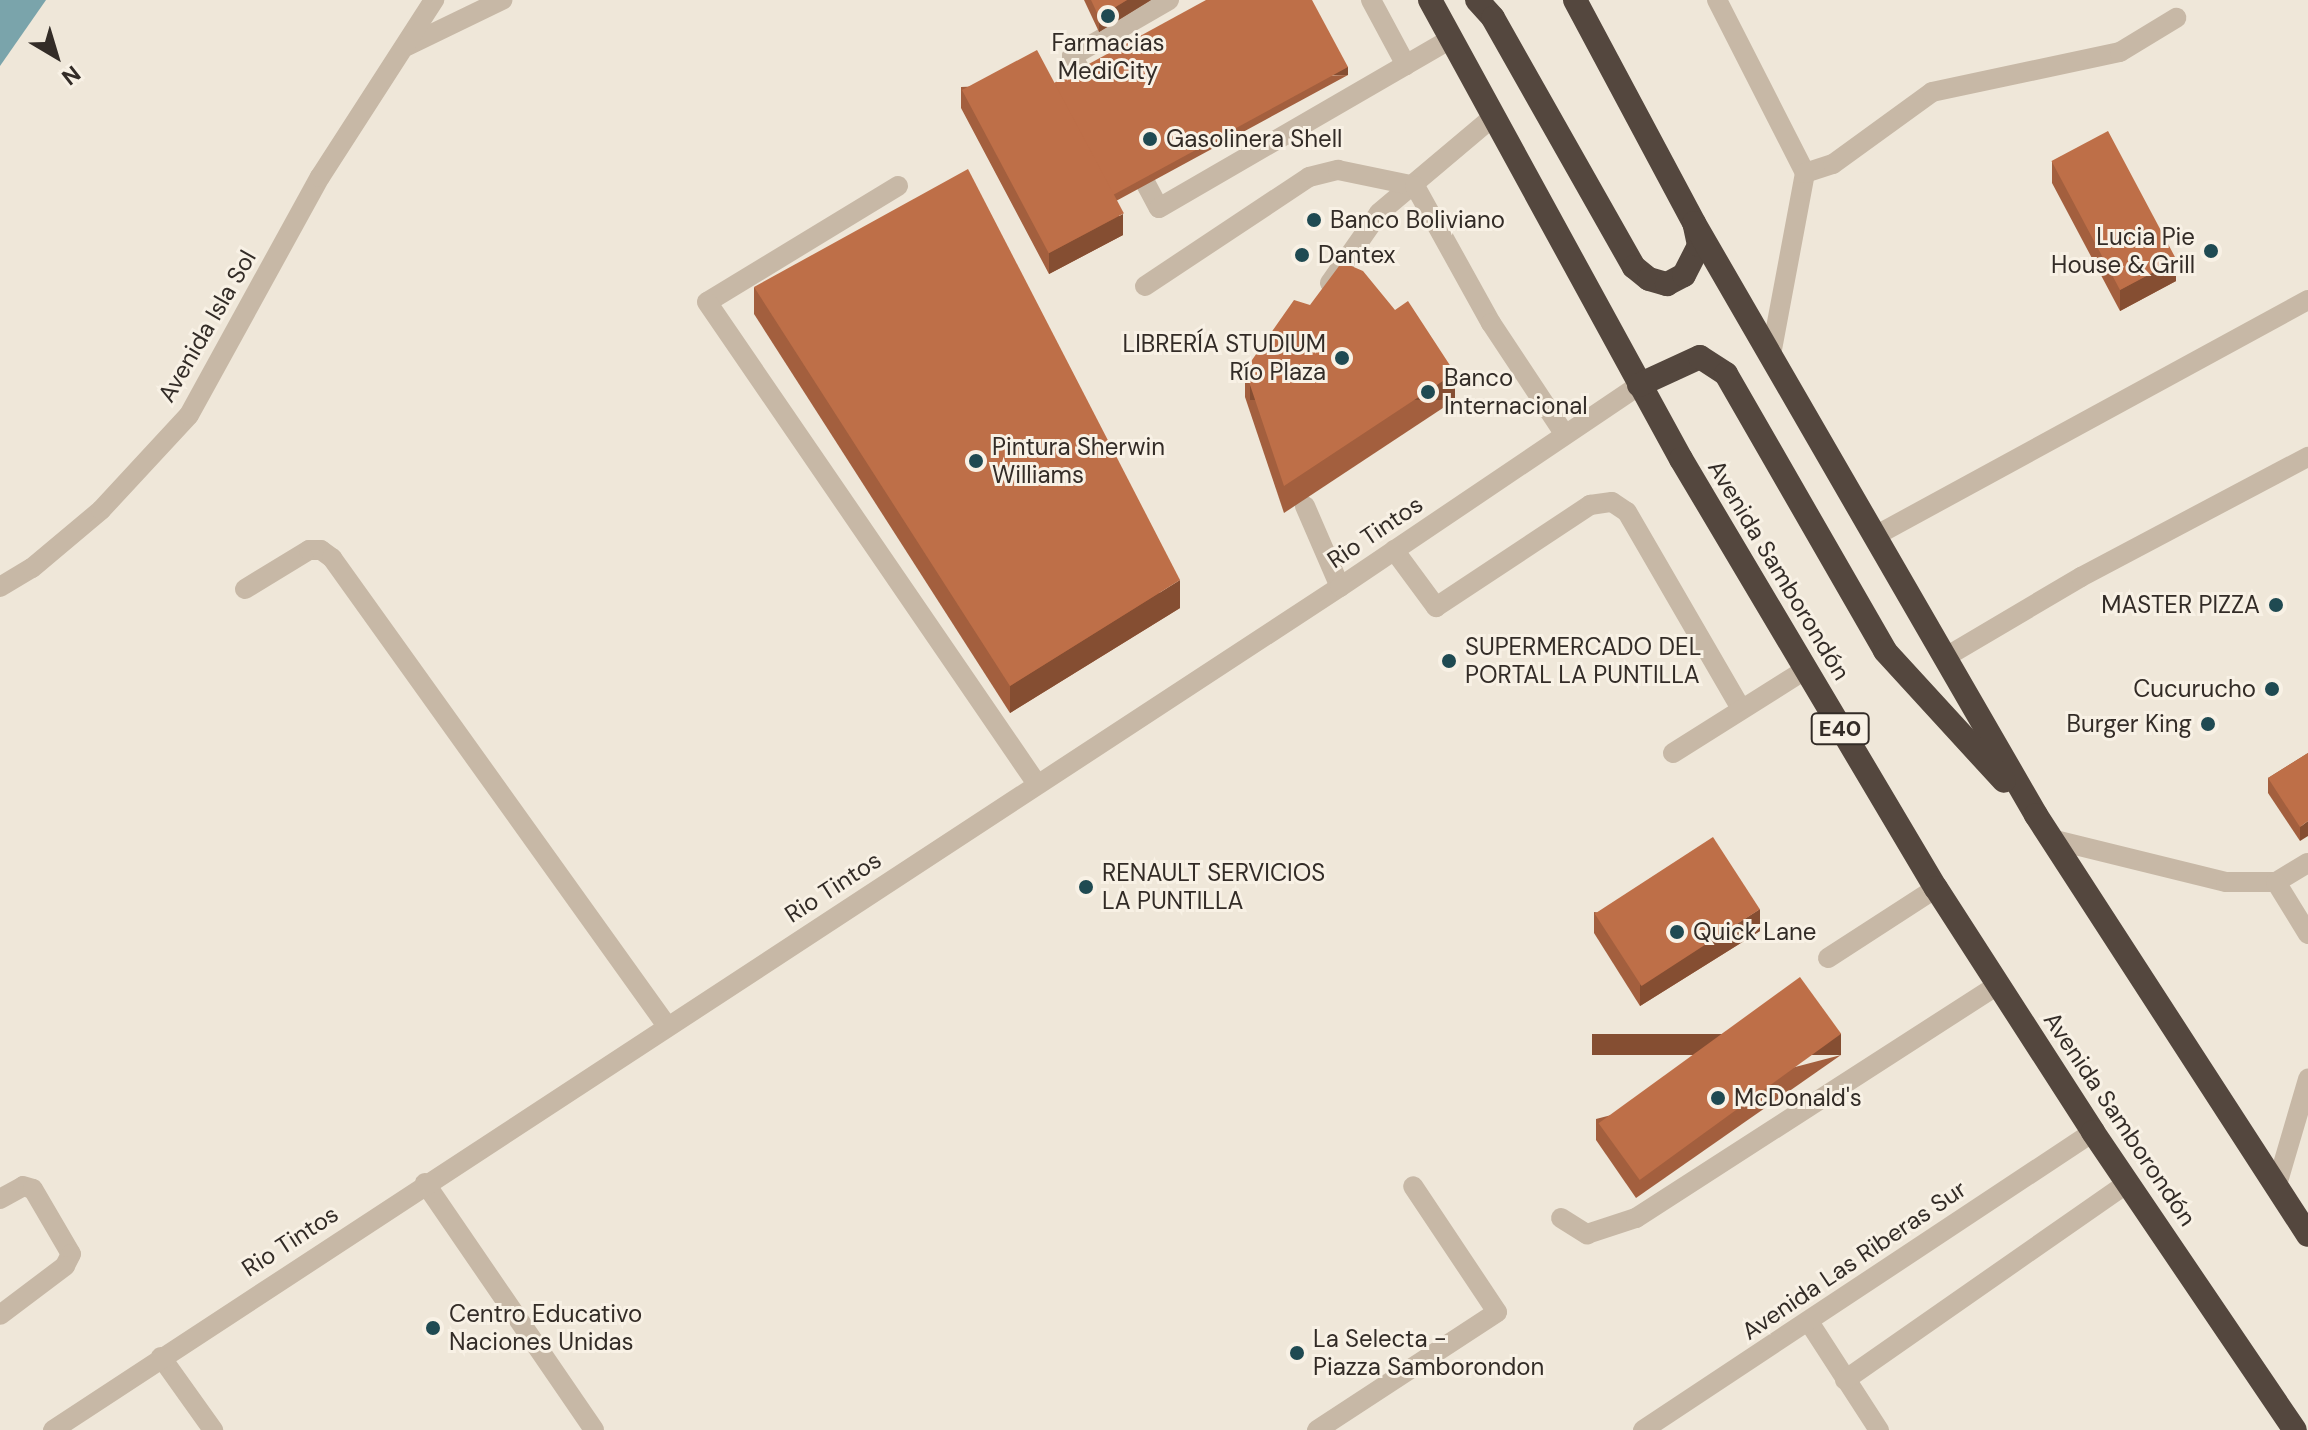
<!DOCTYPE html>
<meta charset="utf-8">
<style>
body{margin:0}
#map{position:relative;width:2308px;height:1430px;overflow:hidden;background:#efe7d9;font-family:"DM Sans",sans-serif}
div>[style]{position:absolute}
.water>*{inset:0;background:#7aa4ab}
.minor>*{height:20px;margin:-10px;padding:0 10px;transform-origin:10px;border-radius:10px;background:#c7b8a6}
.highway>*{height:24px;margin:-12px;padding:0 12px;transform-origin:12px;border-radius:12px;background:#54473e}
.wall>*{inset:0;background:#a35f3e}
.shaded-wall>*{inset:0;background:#854e32;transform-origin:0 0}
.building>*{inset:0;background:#be6f48;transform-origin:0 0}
.dots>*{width:22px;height:22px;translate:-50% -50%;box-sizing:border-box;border:4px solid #f8f1e5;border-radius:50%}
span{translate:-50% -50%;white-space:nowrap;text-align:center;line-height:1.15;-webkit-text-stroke:6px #f8f1e5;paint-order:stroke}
.shield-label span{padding:2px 6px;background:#f8f1e5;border:2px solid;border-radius:6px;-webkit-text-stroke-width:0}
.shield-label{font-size:22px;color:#332c27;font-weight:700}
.poi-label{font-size:24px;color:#332c27}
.left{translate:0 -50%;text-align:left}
.right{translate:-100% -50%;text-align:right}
.street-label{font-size:24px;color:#332c27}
.north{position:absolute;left:16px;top:16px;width:80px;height:80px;-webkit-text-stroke:6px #f8f1e5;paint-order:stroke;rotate:142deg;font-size:22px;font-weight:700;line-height:32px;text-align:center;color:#332c27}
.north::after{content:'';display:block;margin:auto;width:28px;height:36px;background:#332c27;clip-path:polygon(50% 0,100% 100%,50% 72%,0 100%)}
</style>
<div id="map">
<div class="water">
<div style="clip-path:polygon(0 0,46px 0,0 66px)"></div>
</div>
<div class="minor">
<div style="left:1371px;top:0;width:74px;rotate:61.7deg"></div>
<div style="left:1717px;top:0;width:194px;rotate:63deg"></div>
<div style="left:1805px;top:173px;width:184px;rotate:100.6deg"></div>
<div style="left:407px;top:46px;width:106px;rotate:-25.8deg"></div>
<div style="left:1083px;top:75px;width:22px;rotate:-120deg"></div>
<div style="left:1072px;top:56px;width:112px;rotate:-30deg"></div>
<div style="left:1805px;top:173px;width:29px;rotate:-18deg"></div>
<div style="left:1833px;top:164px;width:122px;rotate:-36deg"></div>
<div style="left:1932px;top:92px;width:192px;rotate:-12deg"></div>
<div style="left:2120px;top:52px;width:66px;rotate:-31.3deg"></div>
<div style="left:1146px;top:184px;width:27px;rotate:62deg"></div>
<div style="left:1159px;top:208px;width:337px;rotate:-30.1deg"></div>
<div style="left:898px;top:186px;width:223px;rotate:148.7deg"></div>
<div style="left:707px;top:302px;width:584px;rotate:55.6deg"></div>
<div style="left:1330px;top:283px;width:85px;rotate:-55deg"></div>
<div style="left:1379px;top:213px;width:148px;rotate:-40.1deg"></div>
<div style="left:1145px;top:286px;width:197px;rotate:-33.6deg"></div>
<div style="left:1309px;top:177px;width:30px;rotate:-14deg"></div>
<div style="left:1338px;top:170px;width:79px;rotate:11.7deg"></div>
<div style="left:1415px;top:186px;width:157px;rotate:61deg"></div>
<div style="left:1491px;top:323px;width:134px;rotate:56.5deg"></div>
<div style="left:1305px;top:506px;width:88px;rotate:66.6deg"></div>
<div style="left:1875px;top:536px;width:493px;rotate:-28.6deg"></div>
<div style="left:1394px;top:550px;width:71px;rotate:53.6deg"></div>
<div style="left:1436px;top:607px;width:185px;rotate:-33.5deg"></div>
<div style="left:1590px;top:505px;width:22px;rotate:-8deg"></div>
<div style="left:1612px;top:502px;width:18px;rotate:34deg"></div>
<div style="left:1627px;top:512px;width:228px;rotate:59.9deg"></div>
<div style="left:0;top:587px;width:37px;rotate:-31deg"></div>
<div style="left:32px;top:568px;width:90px;rotate:-40deg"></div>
<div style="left:101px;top:510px;width:129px;rotate:-47.2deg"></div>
<div style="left:189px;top:415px;width:272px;rotate:-61.2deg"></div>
<div style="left:320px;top:177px;width:211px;rotate:-57.2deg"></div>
<div style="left:245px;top:589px;width:75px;rotate:-31.4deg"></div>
<div style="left:309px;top:550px;width:12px"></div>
<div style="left:321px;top:550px;width:14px;rotate:36deg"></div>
<div style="left:332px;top:558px;width:576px;rotate:54.4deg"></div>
<div style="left:1944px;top:658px;width:159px;rotate:-30.6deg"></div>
<div style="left:2081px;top:577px;width:257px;rotate:-27.9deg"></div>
<div style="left:1673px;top:753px;width:156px;rotate:-32.2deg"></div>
<div style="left:2051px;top:839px;width:180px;rotate:13.8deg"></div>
<div style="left:2226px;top:882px;width:50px"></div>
<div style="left:2276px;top:882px;width:37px;rotate:-31deg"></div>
<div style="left:2276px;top:882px;width:61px;rotate:58.4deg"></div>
<div style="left:1828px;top:958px;width:129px;rotate:-32.9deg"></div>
<div style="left:425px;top:1183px;width:299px;rotate:55.6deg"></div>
<div style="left:2276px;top:1188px;width:114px;rotate:-73.6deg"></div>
<div style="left:0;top:1199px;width:26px;rotate:-29deg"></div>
<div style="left:23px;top:1186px;width:10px;rotate:17deg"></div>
<div style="left:33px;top:1189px;width:75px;rotate:59.7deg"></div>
<div style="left:71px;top:1254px;width:13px;rotate:117deg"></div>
<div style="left:65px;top:1266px;width:81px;rotate:143deg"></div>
<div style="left:1561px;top:1218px;width:31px;rotate:32deg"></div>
<div style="left:1587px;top:1234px;width:52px;rotate:-18.1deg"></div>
<div style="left:1636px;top:1218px;width:430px;rotate:-32.8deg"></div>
<div style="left:1809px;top:1322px;width:129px;rotate:57.1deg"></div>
<div style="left:161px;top:1357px;width:90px;rotate:54.5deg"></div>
<div style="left:1845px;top:1380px;width:344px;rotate:-34.9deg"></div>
<div style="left:53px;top:1430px;width:1539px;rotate:-33.23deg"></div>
<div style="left:1340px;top:587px;width:361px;rotate:-34deg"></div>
<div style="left:1317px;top:1430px;width:215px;rotate:-33.2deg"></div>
<div style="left:1497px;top:1312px;width:151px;rotate:-123.7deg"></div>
<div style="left:1643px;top:1430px;width:540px;rotate:-33.51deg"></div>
</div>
<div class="highway">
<div style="left:1430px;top:0;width:523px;rotate:61.33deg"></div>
<div style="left:1681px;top:459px;width:499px;rotate:59.3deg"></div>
<div style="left:1936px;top:888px;width:290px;rotate:57.2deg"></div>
<div style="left:2093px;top:1132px;width:360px;rotate:55.9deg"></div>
<div style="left:1477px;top:0;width:24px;rotate:48deg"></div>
<div style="left:1493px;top:18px;width:286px;rotate:60.5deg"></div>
<div style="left:1634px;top:267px;width:19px;rotate:39deg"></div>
<div style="left:1649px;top:279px;width:19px;rotate:16deg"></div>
<div style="left:1667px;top:284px;width:19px;rotate:-28deg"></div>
<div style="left:1684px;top:275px;width:34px;rotate:-63deg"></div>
<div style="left:1699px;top:245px;width:19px;rotate:-102deg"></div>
<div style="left:1575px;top:0;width:253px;rotate:61.9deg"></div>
<div style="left:1694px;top:223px;width:684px;rotate:59.98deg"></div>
<div style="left:2036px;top:815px;width:500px;rotate:57.07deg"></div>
<div style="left:1639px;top:385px;width:67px;rotate:-24.7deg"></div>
<div style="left:1700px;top:357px;width:31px;rotate:33deg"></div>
<div style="left:1726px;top:374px;width:319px;rotate:60.1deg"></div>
<div style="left:1885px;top:651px;width:176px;rotate:47.5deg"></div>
</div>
<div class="wall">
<div style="clip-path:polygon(1084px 0,1151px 0,1099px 32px)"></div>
<div style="clip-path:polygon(1348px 75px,1116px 201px,1123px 235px,1049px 274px,961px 108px,961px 87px,1054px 83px)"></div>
<div style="clip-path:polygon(2052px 161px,2176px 281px,2120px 311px,2052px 183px)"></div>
<div style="clip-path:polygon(754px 287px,1180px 608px,1010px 713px,754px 314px)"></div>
<div style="clip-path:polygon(1245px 370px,1455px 400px,1284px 513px,1245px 397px)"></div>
<div style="clip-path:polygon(2308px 753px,2300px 841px,2268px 793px,2268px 778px)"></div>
<div style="clip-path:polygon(1594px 912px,1760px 931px,1640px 1006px,1594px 933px)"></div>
<div style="clip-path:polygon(1841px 1055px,1636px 1198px,1596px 1140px,1596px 1119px)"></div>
</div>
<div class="shaded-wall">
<div style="clip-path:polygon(1127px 0,1151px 0,1099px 32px,1099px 17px)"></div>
<div style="left:1348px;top:67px;width:8px;height:274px;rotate:90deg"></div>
<div style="clip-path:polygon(1123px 214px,1123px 235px,1049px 274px,1049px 253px)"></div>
<div style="clip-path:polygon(2176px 260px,2176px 281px,2120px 311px,2120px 290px)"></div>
<div style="left:1455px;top:373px;width:27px;height:205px;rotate:90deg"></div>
<div style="clip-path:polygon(1180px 580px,1180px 608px,1010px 713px,1010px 686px)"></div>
<div style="clip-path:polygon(2308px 821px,2308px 836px,2300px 841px,2300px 827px)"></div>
<div style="clip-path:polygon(1760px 909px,1760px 931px,1640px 1006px,1640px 985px)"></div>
<div style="left:1841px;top:1034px;width:21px;height:249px;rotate:90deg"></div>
</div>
<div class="building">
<div style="clip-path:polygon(1091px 0,1127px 0,1099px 17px)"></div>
<div style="clip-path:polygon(1206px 0,1312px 0,1348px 67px,1113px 195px,1054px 83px)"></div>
<div style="left:1037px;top:50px;width:185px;height:85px;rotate:62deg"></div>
<div style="left:2108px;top:131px;width:146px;height:64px;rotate:62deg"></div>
<div style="clip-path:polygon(968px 169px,1180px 580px,1010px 686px,754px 287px)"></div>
<div style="clip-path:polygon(1342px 262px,1363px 271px,1395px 310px,1408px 301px,1455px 373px,1284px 486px,1245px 370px,1294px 300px,1310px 305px)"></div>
<div style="clip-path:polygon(2308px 753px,2308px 821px,2300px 827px,2268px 778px)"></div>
<div style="left:1713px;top:837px;width:86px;height:141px;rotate:57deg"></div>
<div style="left:1800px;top:977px;width:70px;height:249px;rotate:54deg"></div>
</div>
<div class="dots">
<div style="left:1108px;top:16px;background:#1f4a52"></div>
<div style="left:1150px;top:139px;background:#1f4a52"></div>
<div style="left:1314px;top:220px;background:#1f4a52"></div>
<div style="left:2211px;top:251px;background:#1f4a52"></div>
<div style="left:1302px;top:255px;background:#1f4a52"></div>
<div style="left:1342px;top:358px;background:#1f4a52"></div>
<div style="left:1428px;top:392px;background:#1f4a52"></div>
<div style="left:976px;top:461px;background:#1f4a52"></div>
<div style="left:2276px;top:605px;background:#1f4a52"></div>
<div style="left:1449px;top:661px;background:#1f4a52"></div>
<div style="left:2272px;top:689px;background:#1f4a52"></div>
<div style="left:2208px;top:724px;background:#1f4a52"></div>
<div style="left:1086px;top:887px;background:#1f4a52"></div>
<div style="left:1677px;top:932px;background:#1f4a52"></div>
<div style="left:1718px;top:1098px;background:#1f4a52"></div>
<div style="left:433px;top:1328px;background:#1f4a52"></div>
<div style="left:1297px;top:1353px;background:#1f4a52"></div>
</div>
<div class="shield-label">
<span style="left:1840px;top:729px">E40</span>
</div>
<div class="poi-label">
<span style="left:1108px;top:57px">Farmacias<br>MediCity</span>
<span class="left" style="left:1166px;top:139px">Gasolinera Shell</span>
<span class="left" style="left:1330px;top:220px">Banco Boliviano</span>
<span class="right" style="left:2195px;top:251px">Lucia Pie<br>House &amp; Grill</span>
<span class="left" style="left:1318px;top:255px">Dantex</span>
<span class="right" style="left:1326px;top:358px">LIBRERÍA STUDIUM<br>Río Plaza</span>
<span class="left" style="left:1444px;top:392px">Banco<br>Internacional</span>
<span class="left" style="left:992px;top:461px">Pintura Sherwin<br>Williams</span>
<span class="right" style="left:2260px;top:605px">MASTER PIZZA</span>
<span class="left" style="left:1465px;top:661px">SUPERMERCADO DEL<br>PORTAL LA PUNTILLA</span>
<span class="right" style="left:2256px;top:689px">Cucurucho</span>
<span class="right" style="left:2192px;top:724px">Burger King</span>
<span class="left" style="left:1102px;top:887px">RENAULT SERVICIOS<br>LA PUNTILLA</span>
<span class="left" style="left:1693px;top:932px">Quick Lane</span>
<span class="left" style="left:1734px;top:1098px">McDonald's</span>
<span class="left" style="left:449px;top:1328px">Centro Educativo<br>Naciones Unidas</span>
<span class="left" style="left:1313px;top:1353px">La Selecta -<br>Piazza Samborondon</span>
</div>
<div class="street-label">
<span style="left:207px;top:326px;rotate:-60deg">Avenida Isla Sol</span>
<span style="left:1375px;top:532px;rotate:-34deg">Rio Tintos</span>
<span style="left:1779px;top:570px;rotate:59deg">Avenida Samborondón</span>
<span style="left:833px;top:887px;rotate:-33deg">Rio Tintos</span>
<span style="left:2120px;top:1119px;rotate:56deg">Avenida Samborondón</span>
<span style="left:290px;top:1241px;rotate:-33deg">Rio Tintos</span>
<span style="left:1854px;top:1260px;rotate:-34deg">Avenida Las Riberas Sur</span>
</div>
<div class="north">N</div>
</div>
